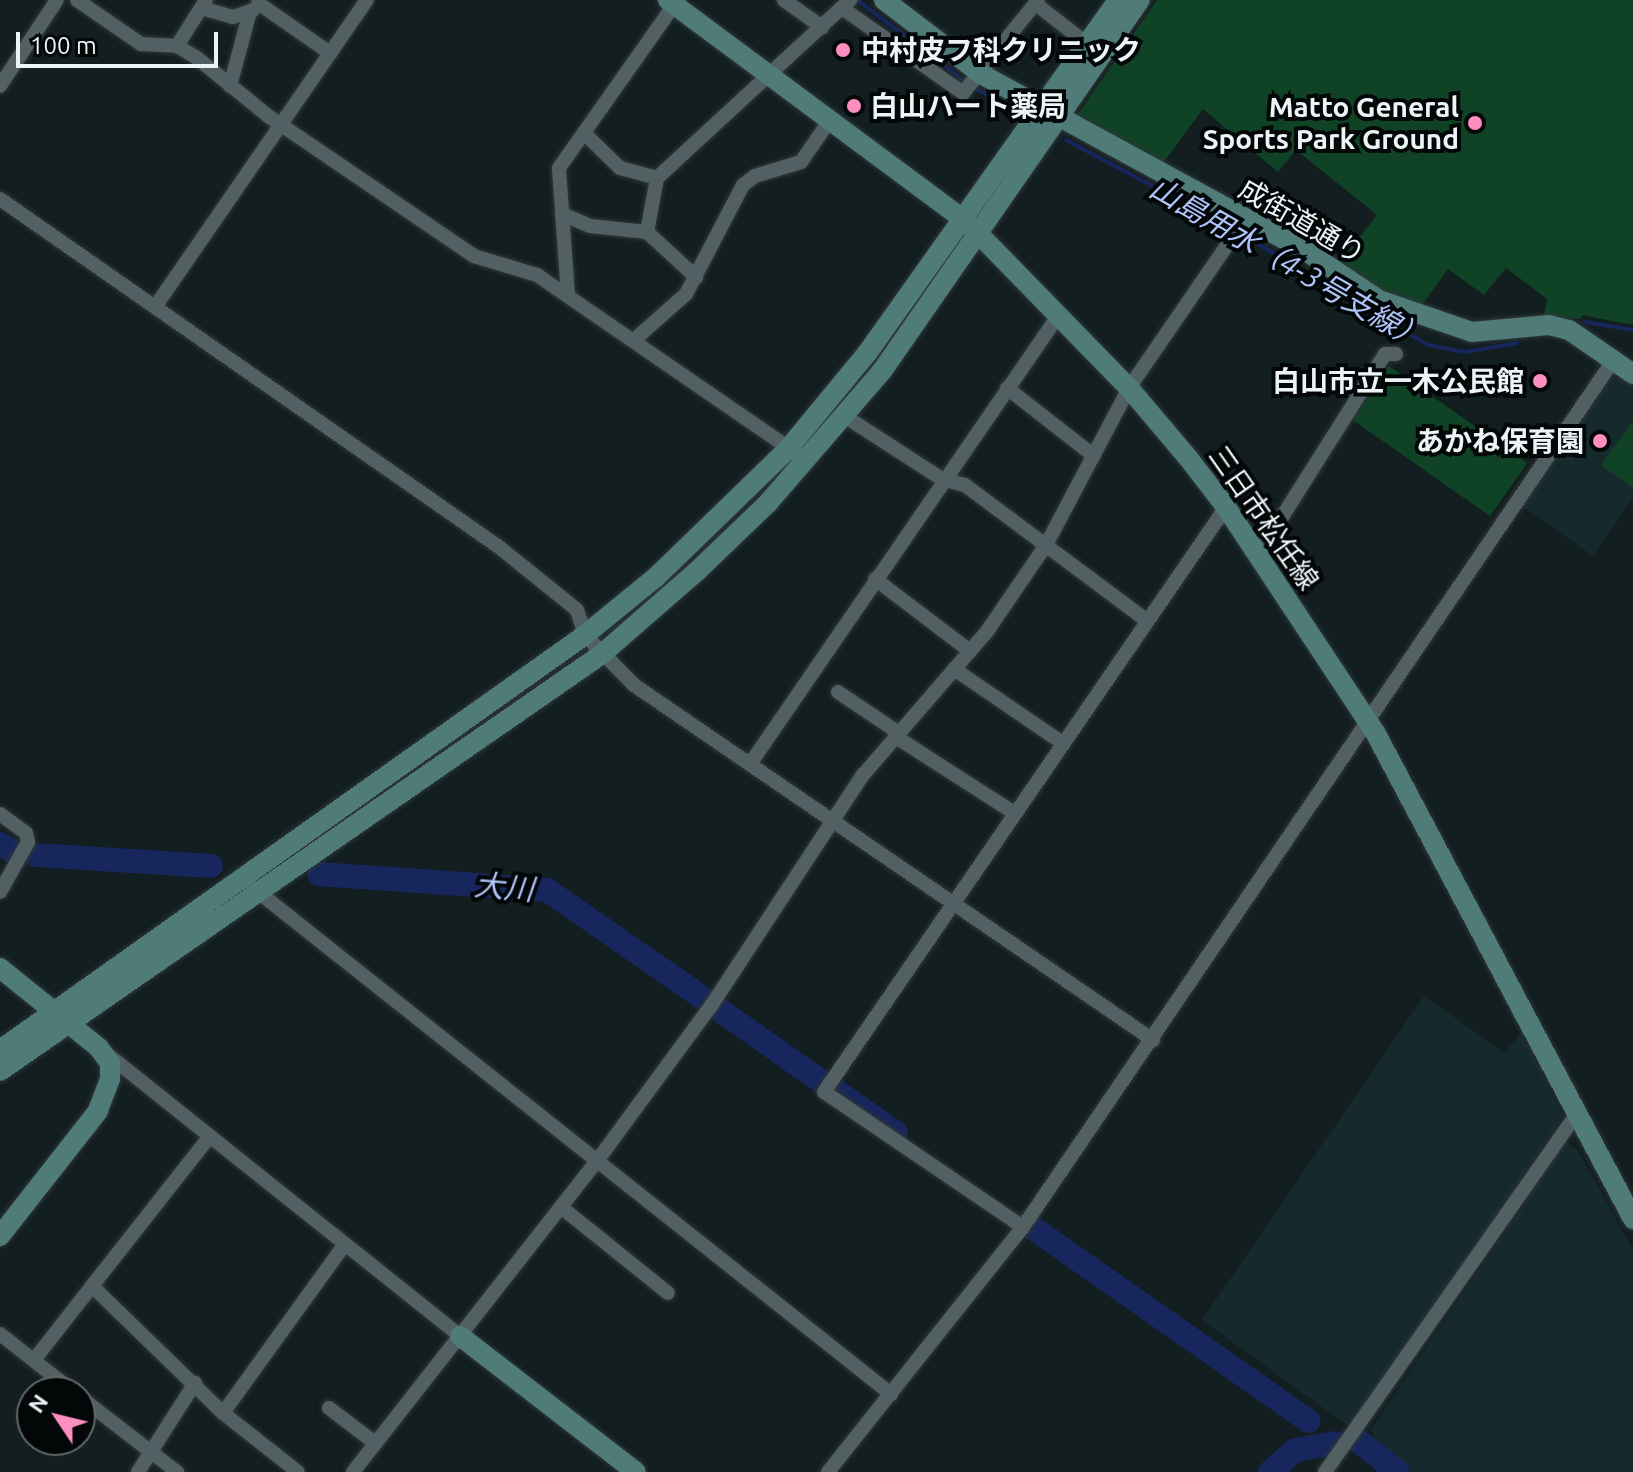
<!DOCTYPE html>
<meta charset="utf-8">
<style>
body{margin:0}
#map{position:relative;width:1633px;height:1472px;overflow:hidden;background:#121e20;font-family:Ubuntu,"Noto Sans JP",sans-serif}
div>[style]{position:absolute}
.built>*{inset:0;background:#162a2e}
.green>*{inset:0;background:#104326;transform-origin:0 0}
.stream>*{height:4px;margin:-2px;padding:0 2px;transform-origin:2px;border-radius:2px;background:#17275d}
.river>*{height:24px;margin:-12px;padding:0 12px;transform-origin:12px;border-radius:12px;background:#17275d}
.roads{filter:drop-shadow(0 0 2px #303738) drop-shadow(0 0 2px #303738)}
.street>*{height:14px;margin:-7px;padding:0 7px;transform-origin:7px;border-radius:7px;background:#536063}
.secondary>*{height:20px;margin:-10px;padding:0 10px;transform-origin:10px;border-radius:10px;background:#4f7c79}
.dots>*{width:22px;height:22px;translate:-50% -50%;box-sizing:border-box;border:4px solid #040708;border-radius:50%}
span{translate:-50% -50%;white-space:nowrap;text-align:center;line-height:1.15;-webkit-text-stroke:8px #040708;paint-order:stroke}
.poi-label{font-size:28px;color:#ecf4f6;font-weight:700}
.left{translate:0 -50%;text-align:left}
.right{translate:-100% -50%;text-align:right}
.street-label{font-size:28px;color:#ecf4f6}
.water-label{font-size:30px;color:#afc4f8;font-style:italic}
.north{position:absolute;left:16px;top:1376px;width:80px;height:80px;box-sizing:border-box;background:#040708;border:2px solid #616667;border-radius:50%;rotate:305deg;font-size:22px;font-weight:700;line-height:32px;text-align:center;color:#ecf4f6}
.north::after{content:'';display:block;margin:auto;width:28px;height:36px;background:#fd8ec0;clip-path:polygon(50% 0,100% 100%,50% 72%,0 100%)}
.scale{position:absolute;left:16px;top:32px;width:202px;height:36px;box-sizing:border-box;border:4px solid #ecf4f6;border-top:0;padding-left:10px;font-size:24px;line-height:28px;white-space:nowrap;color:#ecf4f6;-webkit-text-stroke:6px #040708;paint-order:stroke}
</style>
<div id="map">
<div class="built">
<div style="clip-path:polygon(1624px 376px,1633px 384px,1633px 498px,1593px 556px,1522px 506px,1610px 378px)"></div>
<div style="clip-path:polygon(1424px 996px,1505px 1053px,1521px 1032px,1563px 1117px,1351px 1428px,1202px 1320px)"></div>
<div style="clip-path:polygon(1566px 1142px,1579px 1152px,1633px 1250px,1633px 1472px,1408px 1472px,1370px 1444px,1375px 1433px,1370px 1431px)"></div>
</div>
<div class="green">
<div style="clip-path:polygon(1157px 0,1633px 0,1633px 325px,1582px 315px,1581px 319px,1544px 315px,1547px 299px,1506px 268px,1484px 295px,1448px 269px,1421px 306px,1370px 284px,1341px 261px,1377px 215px,1296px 150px,1278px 172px,1203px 109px,1163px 163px,1078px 114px)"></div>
<div style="left:1389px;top:366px;width:169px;height:65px;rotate:35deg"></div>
<div style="clip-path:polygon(1633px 421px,1633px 488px,1601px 465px)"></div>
</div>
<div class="stream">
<div style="left:857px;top:0;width:136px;rotate:37deg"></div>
<div style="left:973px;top:87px;width:54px;rotate:29.9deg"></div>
<div style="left:1066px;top:140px;width:189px;rotate:28.1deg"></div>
<div style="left:1240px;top:233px;width:219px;rotate:30.8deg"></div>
<div style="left:1428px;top:345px;width:38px;rotate:11deg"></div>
<div style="left:1465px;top:352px;width:53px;rotate:-9.8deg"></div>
<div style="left:1585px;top:322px;width:49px;rotate:9.5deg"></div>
</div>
<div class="river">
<div style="left:0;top:844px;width:17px;rotate:31deg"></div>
<div style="left:36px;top:855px;width:175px;rotate:3.6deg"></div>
<div style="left:319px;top:874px;width:229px;rotate:4deg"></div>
<div style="left:547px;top:890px;width:190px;rotate:34.7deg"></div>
<div style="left:718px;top:1009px;width:131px;rotate:35deg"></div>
<div style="left:832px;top:1088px;width:78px;rotate:35.1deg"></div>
<div style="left:1030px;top:1226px;width:340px;rotate:35deg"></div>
<div style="left:1357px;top:1440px;width:52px;rotate:38deg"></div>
<div style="left:1270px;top:1472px;width:33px;rotate:-41deg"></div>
<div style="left:1295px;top:1450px;width:41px;rotate:-9.9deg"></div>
</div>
<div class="roads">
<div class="street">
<div style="left:77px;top:0;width:78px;rotate:34.5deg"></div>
<div style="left:141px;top:44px;width:36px;rotate:3deg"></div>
<div style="left:177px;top:46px;width:23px;rotate:31deg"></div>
<div style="left:197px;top:58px;width:92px;rotate:39.2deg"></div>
<div style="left:268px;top:116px;width:249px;rotate:34.2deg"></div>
<div style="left:474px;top:256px;width:66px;rotate:16.8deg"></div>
<div style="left:537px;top:275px;width:326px;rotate:34.5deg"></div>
<div style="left:784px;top:0;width:47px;rotate:35.4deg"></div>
<div style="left:258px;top:3px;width:88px;rotate:34.8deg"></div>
<div style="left:1036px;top:4px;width:65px;rotate:38.1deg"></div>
<div style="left:842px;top:8px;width:148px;rotate:35.1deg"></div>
<div style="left:963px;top:93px;width:119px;rotate:-51.1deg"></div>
<div style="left:205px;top:9px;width:29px;rotate:16deg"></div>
<div style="left:233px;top:17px;width:21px;rotate:-19deg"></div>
<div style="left:177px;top:46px;width:54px;rotate:-57.8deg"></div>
<div style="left:0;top:86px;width:103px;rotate:-56.5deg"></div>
<div style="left:230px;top:86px;width:73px;rotate:-75deg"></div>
<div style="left:586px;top:135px;width:47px;rotate:44.1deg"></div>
<div style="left:620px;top:168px;width:38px;rotate:15deg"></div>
<div style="left:0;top:199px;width:608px;rotate:34.89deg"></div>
<div style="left:499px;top:547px;width:100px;rotate:38.9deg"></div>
<div style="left:577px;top:610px;width:26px;rotate:72deg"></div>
<div style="left:585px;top:635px;width:70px;rotate:45.6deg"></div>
<div style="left:634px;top:685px;width:629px;rotate:34.37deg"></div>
<div style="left:562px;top:214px;width:30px;rotate:23deg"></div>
<div style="left:590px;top:226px;width:57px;rotate:6deg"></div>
<div style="left:647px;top:232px;width:67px;rotate:42.6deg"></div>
<div style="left:647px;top:232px;width:55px;rotate:-79.5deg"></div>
<div style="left:657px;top:178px;width:263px;rotate:-42.7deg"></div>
<div style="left:568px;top:295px;width:127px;rotate:-94.1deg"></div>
<div style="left:559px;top:168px;width:199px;rotate:-54.8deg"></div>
<div style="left:155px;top:307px;width:373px;rotate:-55.4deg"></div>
<div style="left:634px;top:340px;width:69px;rotate:-41.5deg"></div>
<div style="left:686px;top:294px;width:123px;rotate:-62.4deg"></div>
<div style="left:743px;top:185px;width:15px;rotate:-37deg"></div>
<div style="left:755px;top:176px;width:48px;rotate:-16.9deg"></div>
<div style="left:801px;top:162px;width:51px;rotate:-55.4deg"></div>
<div style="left:1007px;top:388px;width:110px;rotate:38deg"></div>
<div style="left:846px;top:417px;width:114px;rotate:32.9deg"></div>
<div style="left:942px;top:479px;width:24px;rotate:15deg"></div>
<div style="left:965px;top:485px;width:224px;rotate:36.7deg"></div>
<div style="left:1258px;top:555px;width:238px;rotate:-57.7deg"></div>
<div style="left:1385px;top:354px;width:11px"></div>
<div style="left:875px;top:579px;width:119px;rotate:37.2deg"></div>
<div style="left:954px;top:669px;width:130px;rotate:34.3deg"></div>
<div style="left:838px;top:692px;width:73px;rotate:33.9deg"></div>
<div style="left:896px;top:737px;width:139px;rotate:32.7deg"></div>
<div style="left:750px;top:764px;width:544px;rotate:-55.49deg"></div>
<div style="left:0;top:814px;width:32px;rotate:36deg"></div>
<div style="left:26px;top:833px;width:9px;rotate:77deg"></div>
<div style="left:28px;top:842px;width:57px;rotate:119.2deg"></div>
<div style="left:252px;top:887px;width:816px;rotate:38.43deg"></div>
<div style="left:107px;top:1054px;width:452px;rotate:38.6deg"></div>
<div style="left:210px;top:1136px;width:191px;rotate:128.2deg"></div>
<div style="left:92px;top:1286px;width:182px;rotate:44.1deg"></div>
<div style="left:223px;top:1413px;width:95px;rotate:38.2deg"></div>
<div style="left:561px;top:1207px;width:137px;rotate:38.8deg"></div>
<div style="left:1023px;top:1227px;width:240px;rotate:-145.8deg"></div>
<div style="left:824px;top:1092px;width:710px;rotate:-55.5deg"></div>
<div style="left:0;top:1334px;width:94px;rotate:38.1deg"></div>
<div style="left:34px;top:1360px;width:94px;rotate:-51.9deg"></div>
<div style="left:80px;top:1397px;width:123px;rotate:37.7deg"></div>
<div style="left:329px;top:1408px;width:58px;rotate:37.3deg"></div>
<div style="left:223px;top:1413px;width:208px;rotate:-54.2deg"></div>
<div style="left:138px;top:1472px;width:106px;rotate:-57.4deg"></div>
<div style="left:353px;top:1472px;width:395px;rotate:-51.9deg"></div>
<div style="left:597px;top:1161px;width:192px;rotate:-53.7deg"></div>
<div style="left:711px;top:1006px;width:277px;rotate:-56.7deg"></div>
<div style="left:863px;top:775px;width:191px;rotate:-49.2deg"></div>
<div style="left:988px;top:630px;width:103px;rotate:-55.7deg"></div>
<div style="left:1046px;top:545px;width:178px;rotate:-62.1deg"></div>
<div style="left:1129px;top:388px;width:205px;rotate:-55.5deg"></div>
<div style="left:828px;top:1472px;width:313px;rotate:-51.5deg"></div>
<div style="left:1023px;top:1227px;width:1051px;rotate:-55.74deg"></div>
<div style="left:1325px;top:1472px;width:438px;rotate:-54.9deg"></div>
</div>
<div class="secondary">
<div style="left:668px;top:0;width:371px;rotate:36.6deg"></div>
<div style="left:966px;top:221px;width:233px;rotate:45.7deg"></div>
<div style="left:1129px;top:388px;width:93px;rotate:49.8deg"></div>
<div style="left:1189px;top:459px;width:61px;rotate:52.4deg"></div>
<div style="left:1226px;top:507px;width:272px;rotate:56.5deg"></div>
<div style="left:1376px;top:734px;width:549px;rotate:62.08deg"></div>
<div style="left:884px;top:0;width:122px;rotate:37.3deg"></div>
<div style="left:981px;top:74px;width:374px;rotate:28.6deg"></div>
<div style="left:1309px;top:253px;width:84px;rotate:33.9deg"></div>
<div style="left:1379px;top:300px;width:98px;rotate:19deg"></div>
<div style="left:1472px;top:332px;width:77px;rotate:-5.2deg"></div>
<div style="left:1549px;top:325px;width:21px;rotate:14deg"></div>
<div style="left:1569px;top:330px;width:78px;rotate:34.5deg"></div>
<div style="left:0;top:968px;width:127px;rotate:38.9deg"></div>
<div style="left:99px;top:1048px;width:19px;rotate:54deg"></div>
<div style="left:110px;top:1063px;width:16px;rotate:90deg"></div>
<div style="left:110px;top:1079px;width:34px;rotate:111deg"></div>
<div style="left:98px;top:1111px;width:159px;rotate:128.1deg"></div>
<div style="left:0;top:1050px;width:717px;rotate:-35.35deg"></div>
<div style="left:585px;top:635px;width:90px;rotate:-39.2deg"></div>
<div style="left:655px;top:578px;width:185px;rotate:-44.1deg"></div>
<div style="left:788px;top:449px;width:126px;rotate:-50.5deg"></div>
<div style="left:868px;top:352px;width:432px;rotate:-54.6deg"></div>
<div style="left:0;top:1071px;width:732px;rotate:-34.71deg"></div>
<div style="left:602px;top:654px;width:125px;rotate:-41.1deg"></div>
<div style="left:696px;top:572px;width:100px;rotate:-43.8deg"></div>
<div style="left:768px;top:503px;width:174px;rotate:-49.2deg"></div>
<div style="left:882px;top:371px;width:452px;rotate:-55.2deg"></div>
<div style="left:460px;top:1336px;width:222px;rotate:37.7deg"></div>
</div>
</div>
<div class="dots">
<div style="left:843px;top:50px;background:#fd8ec0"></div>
<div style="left:854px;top:106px;background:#fd8ec0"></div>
<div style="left:1475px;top:123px;background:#fd8ec0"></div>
<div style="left:1540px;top:381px;background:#fd8ec0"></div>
<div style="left:1600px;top:441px;background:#fd8ec0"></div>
</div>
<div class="poi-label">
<span class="left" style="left:861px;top:50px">中村皮フ科クリニック</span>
<span class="left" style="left:870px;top:106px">白山ハート薬局</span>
<span class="right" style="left:1459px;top:123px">Matto General<br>Sports Park Ground</span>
<span class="right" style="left:1524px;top:381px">白山市立一木公民館</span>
<span class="right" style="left:1584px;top:441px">あかね保育園</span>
</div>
<div class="street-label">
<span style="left:1302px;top:221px;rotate:30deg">成街道通り</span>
<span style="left:1264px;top:518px;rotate:55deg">三日市松任線</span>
</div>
<div class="water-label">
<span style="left:1288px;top:263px;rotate:30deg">山島用水（4-3号支線）</span>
<span style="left:504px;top:887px;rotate:5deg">大川</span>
</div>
<div class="north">N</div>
<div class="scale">100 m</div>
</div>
